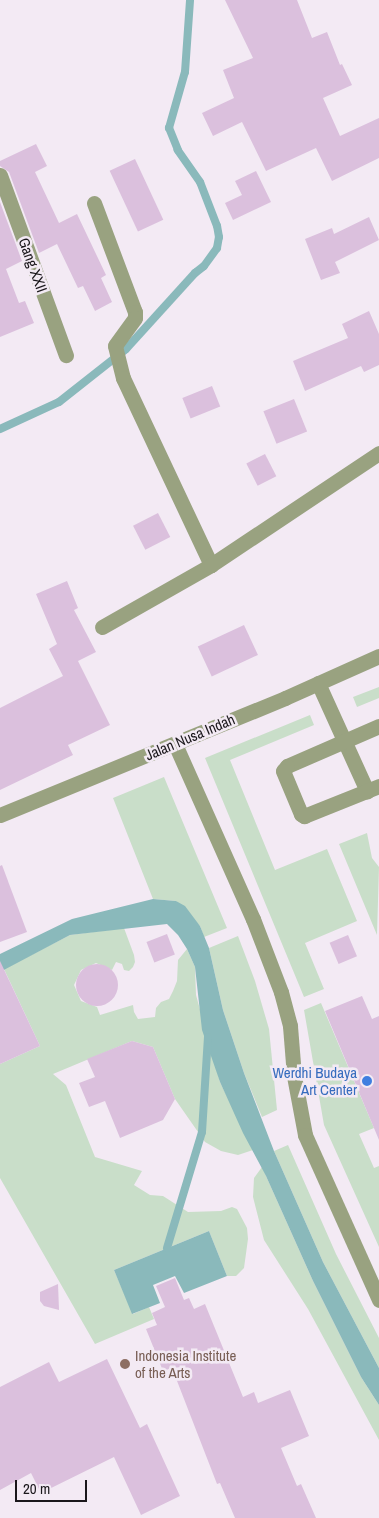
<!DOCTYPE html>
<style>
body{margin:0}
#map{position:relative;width:379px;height:1518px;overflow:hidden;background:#f3eaf4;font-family:"Archivo Narrow",sans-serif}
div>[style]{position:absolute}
.green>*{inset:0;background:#c9dec9}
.water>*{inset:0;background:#8ab9bb}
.stream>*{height:8px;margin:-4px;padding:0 4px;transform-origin:4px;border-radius:4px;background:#8ab9bb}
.building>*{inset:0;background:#dbc0dd;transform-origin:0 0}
.round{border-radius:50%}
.minor>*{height:15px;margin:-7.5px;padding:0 7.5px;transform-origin:7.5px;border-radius:7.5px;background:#99a280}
.dots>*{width:14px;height:14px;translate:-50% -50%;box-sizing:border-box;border:2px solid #f3eaf4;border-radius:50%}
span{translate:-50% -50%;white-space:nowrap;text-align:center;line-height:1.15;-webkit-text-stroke:5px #f3eaf4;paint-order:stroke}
.street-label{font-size:15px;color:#1a171b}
.shop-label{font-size:15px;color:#366cbe}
.right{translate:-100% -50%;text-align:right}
.education-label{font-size:15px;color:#785e54}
.left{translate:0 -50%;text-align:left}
.scale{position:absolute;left:15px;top:1480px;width:72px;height:22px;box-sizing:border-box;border:2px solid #1a171b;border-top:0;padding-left:6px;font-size:15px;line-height:18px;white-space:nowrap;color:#1a171b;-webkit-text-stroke:4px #f3eaf4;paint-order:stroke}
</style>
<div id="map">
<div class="green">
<div style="clip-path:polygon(379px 687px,379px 698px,357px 707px,353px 697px)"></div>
<div style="clip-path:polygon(310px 715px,314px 725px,230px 760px,275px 870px,327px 849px,357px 921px,305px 943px,324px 989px,304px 997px,205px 758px)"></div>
<div style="clip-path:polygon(164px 777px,227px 928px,204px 937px,200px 926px,176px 901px,153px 899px,113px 798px)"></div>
<div style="clip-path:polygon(367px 833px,372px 858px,379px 867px,377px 935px,339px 844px)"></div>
<div style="clip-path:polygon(124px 928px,134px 955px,135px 962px,133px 967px,129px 971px,124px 970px,122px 964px,116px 962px,112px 970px,96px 963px,81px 970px,74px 985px,81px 1001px,97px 1007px,100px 1015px,133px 1005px,134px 1012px,138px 1019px,155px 1017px,156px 1008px,161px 1002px,169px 999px,173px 991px,177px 981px,178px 960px,187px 949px,195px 967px,196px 995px,220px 1082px,253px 1150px,238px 1155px,221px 1151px,205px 1142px,175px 1099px,153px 1047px,132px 1041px,53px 1074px,66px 1085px,95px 1157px,142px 1171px,134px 1185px,150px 1195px,163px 1196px,188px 1212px,221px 1211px,232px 1207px,237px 1209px,247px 1228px,248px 1239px,244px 1268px,236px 1276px,227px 1276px,209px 1231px,114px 1270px,133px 1314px,149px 1307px,154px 1319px,95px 1344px,0 1178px,0 1064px,40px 1046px,4px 969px,70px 935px)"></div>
<div style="clip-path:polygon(238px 936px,255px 981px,269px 1029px,277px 1110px,262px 1117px,244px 1073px,223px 1010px,209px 948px)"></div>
<div style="clip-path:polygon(321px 1003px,374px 1128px,359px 1134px,374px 1168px,379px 1166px,379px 1247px,324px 1125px,304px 1010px)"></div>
<div style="clip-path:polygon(288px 1145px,336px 1254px,379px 1338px,379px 1368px,323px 1262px,274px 1151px)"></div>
<div style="clip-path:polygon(262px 1167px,313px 1281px,361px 1377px,379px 1405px,379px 1440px,308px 1309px,264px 1240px,253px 1197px,254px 1178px)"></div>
</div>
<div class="water">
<div style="clip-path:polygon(153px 899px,176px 901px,185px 906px,200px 926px,209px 948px,223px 1010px,244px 1073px,274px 1151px,323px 1262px,379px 1368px,379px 1405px,361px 1377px,313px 1281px,266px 1176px,243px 1133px,220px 1082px,202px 1030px,195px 967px,187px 949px,178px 935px,167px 924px,70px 935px,0 972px,0 954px,72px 919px)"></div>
<div style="clip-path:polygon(209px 1231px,227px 1276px,184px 1293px,175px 1276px,153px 1285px,160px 1303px,132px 1314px,114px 1270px)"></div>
</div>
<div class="stream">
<div style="left:0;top:429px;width:65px;rotate:-24.6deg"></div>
<div style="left:59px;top:402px;width:85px;rotate:-38.3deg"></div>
<div style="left:126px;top:349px;width:103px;rotate:-47.8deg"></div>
<div style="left:195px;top:273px;width:11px;rotate:-38deg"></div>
<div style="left:204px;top:266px;width:22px;rotate:-54deg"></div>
<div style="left:217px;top:248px;width:11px;rotate:-80deg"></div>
<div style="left:219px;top:237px;width:11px;rotate:-100deg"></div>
<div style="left:217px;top:226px;width:47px;rotate:-111.1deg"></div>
<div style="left:200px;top:182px;width:39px;rotate:-125deg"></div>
<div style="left:178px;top:150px;width:24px;rotate:-112deg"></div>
<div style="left:169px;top:128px;width:58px;rotate:-74.1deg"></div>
<div style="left:185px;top:72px;width:72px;rotate:-86deg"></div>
<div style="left:167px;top:1248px;width:121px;rotate:-73.2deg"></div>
<div style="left:202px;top:1132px;width:95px;rotate:-86.4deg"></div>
</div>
<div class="building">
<div style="clip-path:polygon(225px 0,297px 0,312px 38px,327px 32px,340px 65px,342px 64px,352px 85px,323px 98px,340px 136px,379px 118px,379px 158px,332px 181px,316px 148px,266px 171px,242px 122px,213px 136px,202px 113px,234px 98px,223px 70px,253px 58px)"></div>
<div style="clip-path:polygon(36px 144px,47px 166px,35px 172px,59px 223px,77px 214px,106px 275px,101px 278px,112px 302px,95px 311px,83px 286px,78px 288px,57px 244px,39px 253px,9px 172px,0 166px,0 161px)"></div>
<div style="left:135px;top:159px;width:67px;height:28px;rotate:65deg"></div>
<div style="clip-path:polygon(256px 171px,271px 202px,233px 220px,225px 203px,242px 195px,235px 181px)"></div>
<div style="clip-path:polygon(0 202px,22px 261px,6px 269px,19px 303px,25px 301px,34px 323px,0 337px)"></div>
<div style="clip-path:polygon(369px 217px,379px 240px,335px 262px,340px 273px,321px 280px,305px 239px,332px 228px,334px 234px)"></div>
<div style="clip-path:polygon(369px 311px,379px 334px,379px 365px,364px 372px,361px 366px,305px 391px,293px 361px,348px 338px,342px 324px)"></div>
<div style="left:212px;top:386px;width:22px;height:32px;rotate:68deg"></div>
<div style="left:294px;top:399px;width:35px;height:33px;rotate:68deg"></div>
<div style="left:265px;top:454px;width:25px;height:21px;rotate:63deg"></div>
<div style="left:158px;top:513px;width:27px;height:28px;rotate:63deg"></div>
<div style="clip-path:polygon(67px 581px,78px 608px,74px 610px,96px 652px,78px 661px,110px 725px,68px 745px,73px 755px,0 790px,0 708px,63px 676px,49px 649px,57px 644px,36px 594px)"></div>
<div style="left:244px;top:625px;width:33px;height:51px;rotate:65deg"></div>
<div style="clip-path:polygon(2px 865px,27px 932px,0 942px,0 866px)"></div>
<div style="left:167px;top:934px;width:22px;height:22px;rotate:69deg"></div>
<div style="left:348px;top:935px;width:23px;height:20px;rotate:67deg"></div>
<div style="clip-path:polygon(0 961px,40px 1046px,0 1064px)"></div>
<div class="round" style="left:76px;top:964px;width:42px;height:42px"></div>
<div style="clip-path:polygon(362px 996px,372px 1019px,379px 1016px,379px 1140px,325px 1011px)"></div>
<div style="clip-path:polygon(132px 1041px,153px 1047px,175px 1099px,163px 1120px,120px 1138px,105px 1101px,89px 1107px,79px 1083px,95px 1077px,87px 1059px)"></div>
<div style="clip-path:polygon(175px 1278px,184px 1300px,189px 1298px,194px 1309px,205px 1304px,243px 1397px,254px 1392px,258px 1403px,290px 1390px,309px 1436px,281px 1448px,297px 1486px,301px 1484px,316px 1518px,235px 1518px,220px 1483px,217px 1484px,172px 1368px,163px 1371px,146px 1329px,157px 1325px,152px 1313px,165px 1307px,156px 1286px)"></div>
<div style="clip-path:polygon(58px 1284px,59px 1310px,44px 1306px,40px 1301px,40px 1292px)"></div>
<div style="clip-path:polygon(107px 1359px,140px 1428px,147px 1424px,180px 1496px,141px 1515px,114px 1457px,41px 1493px,31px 1473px,0 1490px,0 1387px,49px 1362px,59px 1382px)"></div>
</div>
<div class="minor">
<div style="left:0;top:175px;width:192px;rotate:69.9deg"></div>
<div style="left:94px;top:203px;width:116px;rotate:69.4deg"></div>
<div style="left:135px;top:312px;width:6px;rotate:90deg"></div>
<div style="left:135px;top:318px;width:34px;rotate:126deg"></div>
<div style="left:115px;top:346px;width:33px;rotate:76deg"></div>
<div style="left:123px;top:378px;width:207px;rotate:64.8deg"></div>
<div style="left:102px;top:627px;width:125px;rotate:-29.6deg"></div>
<div style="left:211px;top:565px;width:202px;rotate:-33.7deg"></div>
<div style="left:318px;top:683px;width:119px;rotate:65.6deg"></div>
<div style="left:379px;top:726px;width:100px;rotate:156.5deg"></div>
<div style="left:287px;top:766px;width:6px;rotate:129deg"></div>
<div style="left:283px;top:771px;width:47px;rotate:67.3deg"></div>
<div style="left:301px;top:814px;width:4px;rotate:34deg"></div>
<div style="left:304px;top:816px;width:81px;rotate:-21.8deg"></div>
<div style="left:175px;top:744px;width:192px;rotate:66deg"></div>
<div style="left:253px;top:919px;width:78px;rotate:69deg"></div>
<div style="left:281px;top:992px;width:35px;rotate:75deg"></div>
<div style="left:290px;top:1026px;width:50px;rotate:85.4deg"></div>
<div style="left:294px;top:1076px;width:60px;rotate:79.4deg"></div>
<div style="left:305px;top:1135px;width:181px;rotate:65.8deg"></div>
<div style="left:0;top:815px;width:308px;rotate:-22.3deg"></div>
<div style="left:285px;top:698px;width:103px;rotate:-24.1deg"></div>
</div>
<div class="dots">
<div style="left:367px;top:1081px;background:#3f7fe0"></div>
<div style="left:125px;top:1364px;background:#8d6e63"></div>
</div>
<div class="street-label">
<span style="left:33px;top:265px;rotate:70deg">Gang XXII</span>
<span style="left:190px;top:737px;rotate:-23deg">Jalan Nusa Indah</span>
</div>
<div class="shop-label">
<span class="right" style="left:357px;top:1081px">Werdhi Budaya<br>Art Center</span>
</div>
<div class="education-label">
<span class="left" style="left:135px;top:1364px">Indonesia Institute<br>of the Arts</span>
</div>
<div class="scale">20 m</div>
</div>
